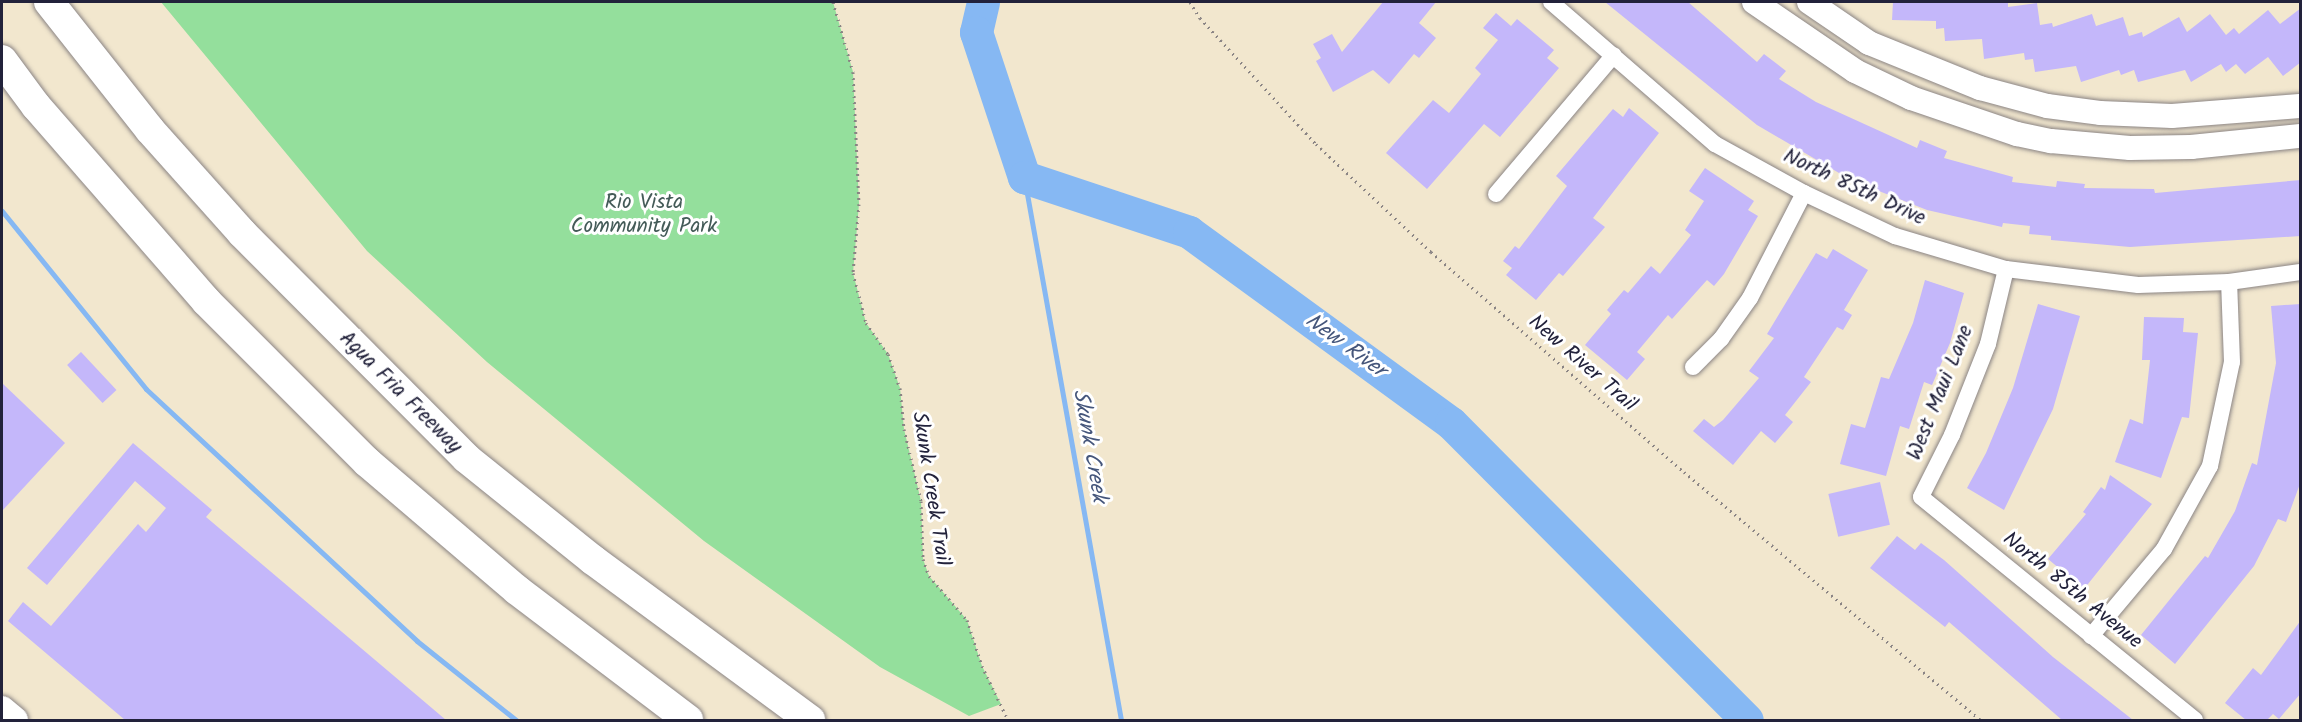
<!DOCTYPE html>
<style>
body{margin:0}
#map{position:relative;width:2302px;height:722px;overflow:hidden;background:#f2e7ce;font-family:Kalam,sans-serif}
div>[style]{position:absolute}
.green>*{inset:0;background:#94df9c}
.stream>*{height:5px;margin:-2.5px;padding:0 2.5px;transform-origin:2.5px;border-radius:2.5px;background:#86b8f3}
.river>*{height:33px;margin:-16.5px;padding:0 16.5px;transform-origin:16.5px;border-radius:16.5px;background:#86b8f3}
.building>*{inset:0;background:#c4b7fa;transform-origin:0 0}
.path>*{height:3px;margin-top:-1.5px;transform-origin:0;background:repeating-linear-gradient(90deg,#8a8484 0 1.5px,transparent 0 6px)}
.roads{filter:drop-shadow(0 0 2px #8a8484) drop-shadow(0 0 2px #8a8484)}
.street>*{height:16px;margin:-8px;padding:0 8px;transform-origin:8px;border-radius:8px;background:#fff}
.secondary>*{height:24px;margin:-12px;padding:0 12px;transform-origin:12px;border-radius:12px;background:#fff}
.primary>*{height:26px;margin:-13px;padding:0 13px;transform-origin:13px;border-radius:13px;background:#fff}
.highway>*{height:30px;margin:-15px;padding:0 15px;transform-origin:15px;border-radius:15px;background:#fff}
span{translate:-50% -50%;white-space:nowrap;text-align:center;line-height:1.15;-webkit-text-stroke:6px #fff;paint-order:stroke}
.street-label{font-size:21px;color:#22223b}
.park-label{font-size:21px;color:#445b58}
.water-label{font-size:22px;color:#45567b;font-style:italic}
.frame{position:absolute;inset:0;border:3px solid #22223b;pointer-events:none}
</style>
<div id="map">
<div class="green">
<div style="clip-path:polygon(161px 2px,833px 2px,853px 72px,859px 204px,853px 273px,866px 323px,888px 354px,900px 388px,904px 429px,921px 501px,923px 559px,929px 576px,967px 620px,982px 666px,1001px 704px,969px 716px,880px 667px,704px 541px,487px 362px,367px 251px)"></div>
</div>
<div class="stream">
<div style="left:1024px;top:177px;width:552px;rotate:79.87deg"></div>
<div style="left:2px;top:211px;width:229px;rotate:51deg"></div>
<div style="left:146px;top:389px;width:370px;rotate:42.9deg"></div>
<div style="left:417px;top:641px;width:127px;rotate:38.6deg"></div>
</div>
<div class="river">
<div style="left:983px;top:2px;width:31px;rotate:103deg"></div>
<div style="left:976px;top:32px;width:153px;rotate:71.7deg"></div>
<div style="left:1024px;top:177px;width:174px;rotate:18.4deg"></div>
<div style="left:1189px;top:232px;width:324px;rotate:36.1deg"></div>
<div style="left:1451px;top:423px;width:419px;rotate:45.1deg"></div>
</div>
<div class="building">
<div style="clip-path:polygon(1383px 2px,1436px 2px,1419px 23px,1436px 38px,1419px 58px,1414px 54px,1389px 84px,1373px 70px,1333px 92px,1316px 61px,1321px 58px,1313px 44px,1332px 34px,1342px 52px)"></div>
<div style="clip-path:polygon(1605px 2px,1688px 2px,1757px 62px,1764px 54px,1786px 71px,1779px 79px,1816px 102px,1917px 148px,1920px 140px,1947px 151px,1944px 158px,2013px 177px,2012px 182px,2056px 187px,2057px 181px,2085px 184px,2084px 188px,2154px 189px,2155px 193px,2301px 180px,2301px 236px,2130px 247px,2051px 240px,2051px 236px,2029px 234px,2030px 226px,2003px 223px,2002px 227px,1927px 210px,1851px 180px,1757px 125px)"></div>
<div style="clip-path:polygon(1893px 2px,2008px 2px,2008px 7px,2037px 3px,2040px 25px,2052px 23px,2053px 27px,2092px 14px,2096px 26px,2123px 17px,2129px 36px,2142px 32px,2143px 37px,2179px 17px,2187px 32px,2210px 14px,2226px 35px,2234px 28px,2239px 34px,2268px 10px,2280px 24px,2301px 8px,2301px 62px,2283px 76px,2268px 57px,2245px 74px,2236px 64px,2226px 72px,2221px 64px,2191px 82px,2185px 70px,2138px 82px,2134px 70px,2121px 75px,2119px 70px,2081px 82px,2076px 66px,2035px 72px,2033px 59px,2025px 60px,2024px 53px,1984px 59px,1982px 39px,1945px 41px,1944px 28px,1936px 29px,1936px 21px,1892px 20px)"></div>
<div style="clip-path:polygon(1496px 13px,1511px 26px,1517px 19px,1554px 50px,1547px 58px,1559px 68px,1500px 137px,1484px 124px,1427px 189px,1386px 153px,1433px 100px,1449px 113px,1481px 74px,1475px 68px,1498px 40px,1483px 28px)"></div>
<div style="clip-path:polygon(1629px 108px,1659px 133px,1593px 218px,1605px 227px,1563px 276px,1559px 273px,1536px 300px,1506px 275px,1512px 268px,1503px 261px,1515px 246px,1519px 249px,1567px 186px,1556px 176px,1613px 109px,1623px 117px)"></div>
<div style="clip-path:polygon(1705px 168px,1754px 201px,1748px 210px,1758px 216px,1724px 274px,1714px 286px,1707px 280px,1672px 319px,1668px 315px,1637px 352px,1645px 359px,1627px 380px,1585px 345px,1611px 314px,1607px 310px,1624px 290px,1628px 293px,1651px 266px,1660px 274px,1691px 235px,1685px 230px,1704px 201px,1689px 191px)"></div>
<div style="clip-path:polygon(1833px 249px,1868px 270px,1844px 310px,1852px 315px,1843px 330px,1837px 327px,1804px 377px,1811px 382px,1785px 415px,1793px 422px,1775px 443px,1761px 431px,1733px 465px,1693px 431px,1704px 419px,1714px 427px,1723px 420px,1759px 378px,1749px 371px,1774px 338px,1767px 334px,1816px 253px,1827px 259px)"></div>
<div style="clip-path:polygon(1925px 280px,1964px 293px,1950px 343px,1932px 385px,1924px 382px,1909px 429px,1900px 426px,1886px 476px,1840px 464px,1851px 424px,1865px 428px,1881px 377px,1889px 379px,1913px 323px)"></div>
<div style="clip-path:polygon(2038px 304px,2080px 316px,2053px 409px,2004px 510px,1967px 488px,1986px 453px,2013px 388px)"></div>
<div style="clip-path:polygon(2301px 304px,2301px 481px,2286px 522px,2278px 519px,2254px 566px,2175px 664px,2141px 635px,2205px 556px,2208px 558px,2235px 511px,2252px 463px,2257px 465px,2276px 363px,2271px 306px)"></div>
<div style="clip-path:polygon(2144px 317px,2184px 318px,2183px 332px,2198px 333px,2189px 418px,2182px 417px,2161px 478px,2115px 462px,2130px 419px,2143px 424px,2150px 360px,2142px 360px)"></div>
<div style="left:81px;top:352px;width:52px;height:19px;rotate:47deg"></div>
<div style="clip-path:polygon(2px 383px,65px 443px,2px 511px)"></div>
<div style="clip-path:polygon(133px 443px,212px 510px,206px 517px,446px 720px,125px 720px,8px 621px,23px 602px,51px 626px,138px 524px,146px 532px,166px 508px,135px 481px,47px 585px,27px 568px)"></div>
<div style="clip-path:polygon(2110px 475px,2152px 504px,2084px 589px,2048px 559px,2086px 514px,2083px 512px,2101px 487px,2105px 490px)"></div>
<div style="left:1880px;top:482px;width:44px;height:53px;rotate:77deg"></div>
<div style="clip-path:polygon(1897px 536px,1915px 550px,1921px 543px,1944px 560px,2053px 657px,2133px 720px,2062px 720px,1949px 622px,1945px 627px,1870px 568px)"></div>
<div style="clip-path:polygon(2301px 620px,2301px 693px,2279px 719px,2273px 714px,2267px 720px,2246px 720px,2225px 703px,2253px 668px,2261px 675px)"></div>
</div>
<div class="path">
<div style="left:833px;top:2px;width:73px;rotate:74.1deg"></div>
<div style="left:853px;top:72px;width:132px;rotate:87.4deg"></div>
<div style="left:859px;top:204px;width:69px;rotate:95deg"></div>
<div style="left:853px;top:273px;width:52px;rotate:75.4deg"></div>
<div style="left:866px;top:323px;width:38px;rotate:55deg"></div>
<div style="left:888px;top:354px;width:36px;rotate:71deg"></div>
<div style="left:900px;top:388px;width:41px;rotate:84.4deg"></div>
<div style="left:904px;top:429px;width:74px;rotate:76.7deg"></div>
<div style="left:921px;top:501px;width:58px;rotate:88deg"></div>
<div style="left:923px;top:559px;width:18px;rotate:71deg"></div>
<div style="left:929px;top:576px;width:58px;rotate:49.2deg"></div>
<div style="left:967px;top:620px;width:48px;rotate:71.9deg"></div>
<div style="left:982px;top:666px;width:60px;rotate:64.3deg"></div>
<div style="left:1190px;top:2px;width:19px;rotate:58deg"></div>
<div style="left:1200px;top:18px;width:171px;rotate:47.4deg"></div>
<div style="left:1316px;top:144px;width:158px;rotate:43.2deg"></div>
<div style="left:1431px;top:252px;width:335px;rotate:41deg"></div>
<div style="left:1684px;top:472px;width:387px;rotate:39.9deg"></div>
</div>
<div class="roads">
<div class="street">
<div style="left:1551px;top:2px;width:217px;rotate:40.9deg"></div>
<div style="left:1715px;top:144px;width:102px;rotate:28.8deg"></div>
<div style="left:1804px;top:193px;width:101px;rotate:25.3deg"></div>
<div style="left:1895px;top:236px;width:116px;rotate:16.6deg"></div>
<div style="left:2006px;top:269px;width:133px;rotate:6.9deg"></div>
<div style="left:2138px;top:285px;width:91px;rotate:-1.9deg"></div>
<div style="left:2229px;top:282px;width:72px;rotate:-8deg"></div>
<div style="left:1496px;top:194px;width:182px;rotate:-49.7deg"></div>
<div style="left:2006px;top:269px;width:77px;rotate:103.5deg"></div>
<div style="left:1988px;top:344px;width:98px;rotate:111.6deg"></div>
<div style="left:1952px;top:435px;width:69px;rotate:116.6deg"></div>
<div style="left:1921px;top:497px;width:353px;rotate:39.1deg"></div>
<div style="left:1693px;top:367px;width:40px;rotate:-45deg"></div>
<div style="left:1721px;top:339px;width:50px;rotate:-54.7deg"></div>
<div style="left:1750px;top:298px;width:118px;rotate:-62.8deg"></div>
<div style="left:2091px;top:636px;width:114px;rotate:-50deg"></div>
<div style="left:2164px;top:549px;width:95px;rotate:-61deg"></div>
<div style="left:2210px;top:466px;width:106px;rotate:-78.1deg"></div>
<div style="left:2232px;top:362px;width:80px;rotate:-92.1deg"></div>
</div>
<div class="secondary">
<div style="left:1754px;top:2px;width:122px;rotate:34.3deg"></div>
<div style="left:1855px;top:71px;width:62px;rotate:25.7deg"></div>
<div style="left:1911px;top:98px;width:112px;rotate:18.8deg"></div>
<div style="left:2017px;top:134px;width:35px;rotate:12deg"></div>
<div style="left:2051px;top:141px;width:79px;rotate:5.1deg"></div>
<div style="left:2130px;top:148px;width:61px;rotate:-0.9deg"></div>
<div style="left:2191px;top:147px;width:110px;rotate:-5.8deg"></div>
<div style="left:1809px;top:2px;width:73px;rotate:34.3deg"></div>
<div style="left:1869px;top:43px;width:120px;rotate:22.1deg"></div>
<div style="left:1980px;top:88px;width:69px;rotate:15deg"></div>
<div style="left:2047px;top:106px;width:53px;rotate:7.5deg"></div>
<div style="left:2100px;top:113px;width:72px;rotate:2.4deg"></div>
<div style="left:2172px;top:116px;width:128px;rotate:-4.5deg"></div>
</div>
<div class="primary">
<div style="left:2px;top:709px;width:17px;rotate:40deg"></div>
</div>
<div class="highway">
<div style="left:49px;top:2px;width:163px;rotate:51.7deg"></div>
<div style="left:150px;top:130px;width:138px;rotate:48.2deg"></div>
<div style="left:242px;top:233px;width:317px;rotate:45.1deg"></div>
<div style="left:466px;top:458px;width:163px;rotate:38.8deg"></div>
<div style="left:593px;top:560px;width:270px;rotate:36.4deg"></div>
<div style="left:2px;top:60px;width:57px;rotate:53.5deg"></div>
<div style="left:36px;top:106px;width:259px;rotate:48.9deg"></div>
<div style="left:206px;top:301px;width:228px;rotate:45deg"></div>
<div style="left:367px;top:462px;width:197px;rotate:40.5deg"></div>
<div style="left:517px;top:590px;width:215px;rotate:37.2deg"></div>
</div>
</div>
<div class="street-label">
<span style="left:1854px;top:188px;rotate:25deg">North 85th Drive</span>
<span style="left:1582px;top:364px;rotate:41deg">New River Trail</span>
<span style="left:400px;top:393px;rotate:45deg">Agua Fria Freeway</span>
<span style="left:1941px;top:393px;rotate:-68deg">West Maui Lane</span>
<span style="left:930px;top:489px;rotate:81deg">Skunk Creek Trail</span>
<span style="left:2072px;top:591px;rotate:39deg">North 85th Avenue</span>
</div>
<div class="park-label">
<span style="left:644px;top:215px">Rio Vista<br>Community Park</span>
</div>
<div class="water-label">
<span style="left:1345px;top:346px;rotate:36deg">New River</span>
<span style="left:1089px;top:446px;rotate:80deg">Skunk Creek</span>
</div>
<div class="frame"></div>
</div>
